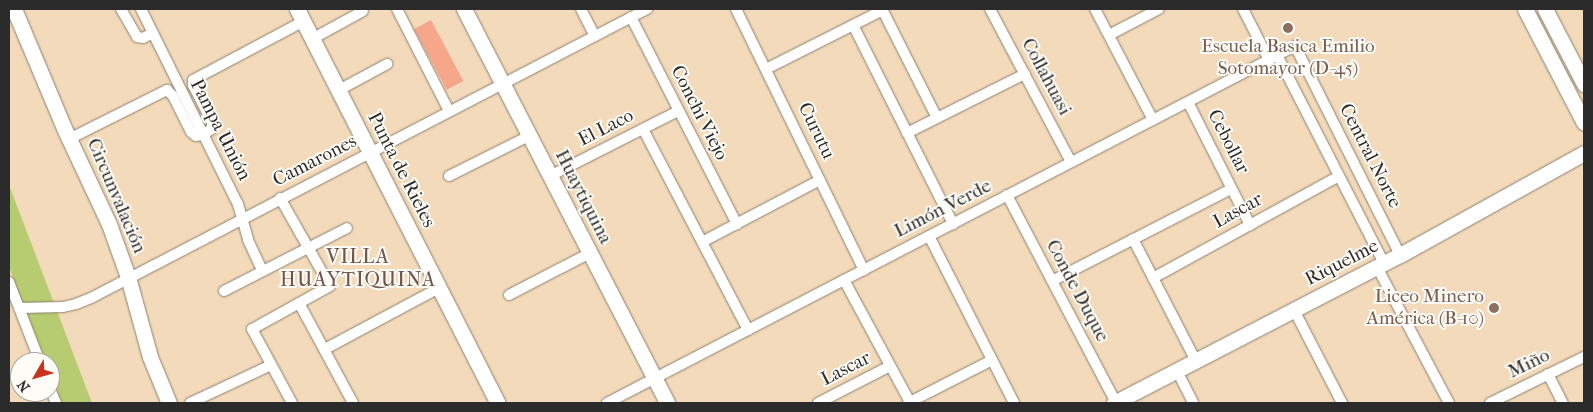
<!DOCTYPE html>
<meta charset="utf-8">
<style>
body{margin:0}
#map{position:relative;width:1593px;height:412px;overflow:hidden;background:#f3daba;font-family:"IM FELL French Canon",serif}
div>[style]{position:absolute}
.green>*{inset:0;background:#b7cc70}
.building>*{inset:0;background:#f6a68b;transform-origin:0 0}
.roads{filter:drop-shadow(0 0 1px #8f8272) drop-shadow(0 0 1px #8f8272)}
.street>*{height:10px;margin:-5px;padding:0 5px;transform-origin:5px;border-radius:5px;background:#fff}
.secondary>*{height:15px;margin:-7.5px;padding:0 7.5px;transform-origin:7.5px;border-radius:7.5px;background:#fff}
.dots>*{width:14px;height:14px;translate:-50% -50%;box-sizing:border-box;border:2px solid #fdfcf7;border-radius:50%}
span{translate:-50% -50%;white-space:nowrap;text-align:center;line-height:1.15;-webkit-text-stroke:4px #fdfcf7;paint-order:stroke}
.education-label{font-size:19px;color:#785e54}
.right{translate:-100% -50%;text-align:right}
.street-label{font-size:19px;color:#2b2b2b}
.neighbourhood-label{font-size:20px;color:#72564d;letter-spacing:1px}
.frame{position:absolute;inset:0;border:10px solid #2b2b2b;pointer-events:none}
.north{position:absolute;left:10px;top:352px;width:50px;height:50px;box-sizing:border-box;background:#fdfcf7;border:1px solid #a9a8a5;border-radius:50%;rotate:232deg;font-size:14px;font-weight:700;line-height:20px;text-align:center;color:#2b2b2b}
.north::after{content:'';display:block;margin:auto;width:18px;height:22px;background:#c8321e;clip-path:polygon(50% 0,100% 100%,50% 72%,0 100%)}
</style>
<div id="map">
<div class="green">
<div style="clip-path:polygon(9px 185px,92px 403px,62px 403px,50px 373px,50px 362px,46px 362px,9px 267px)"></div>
</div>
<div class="building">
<div style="left:431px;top:20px;width:69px;height:19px;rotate:62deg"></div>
</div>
<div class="roads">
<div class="street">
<div style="left:121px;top:9px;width:32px;rotate:60deg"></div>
<div style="left:137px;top:37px;width:6px;rotate:9deg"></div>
<div style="left:143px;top:38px;width:11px;rotate:-27deg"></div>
<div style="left:141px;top:9px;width:218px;rotate:63.6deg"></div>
<div style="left:238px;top:204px;width:37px;rotate:74deg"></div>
<div style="left:248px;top:240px;width:33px;rotate:65deg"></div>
<div style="left:397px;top:9px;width:114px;rotate:63deg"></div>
<div style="left:581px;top:9px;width:30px;rotate:63deg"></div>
<div style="left:736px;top:9px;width:291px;rotate:63.9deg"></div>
<div style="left:882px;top:9px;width:122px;rotate:63.2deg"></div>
<div style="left:990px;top:9px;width:173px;rotate:62.1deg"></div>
<div style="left:1095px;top:9px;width:125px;rotate:62.4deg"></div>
<div style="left:1243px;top:9px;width:57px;rotate:63deg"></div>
<div style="left:631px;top:17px;width:233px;rotate:62.9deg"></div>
<div style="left:853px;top:25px;width:223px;rotate:63.3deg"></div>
<div style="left:1109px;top:35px;width:56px;rotate:-27.5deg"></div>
<div style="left:312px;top:39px;width:58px;rotate:-28.8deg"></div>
<div style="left:1277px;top:55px;width:234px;rotate:62.8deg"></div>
<div style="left:766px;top:69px;width:131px;rotate:-26.8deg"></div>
<div style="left:339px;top:90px;width:55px;rotate:-28.4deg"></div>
<div style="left:1188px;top:102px;width:138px;rotate:63.2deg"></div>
<div style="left:643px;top:129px;width:227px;rotate:62.4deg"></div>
<div style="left:907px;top:133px;width:132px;rotate:-26.6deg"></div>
<div style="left:69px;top:139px;width:110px;rotate:-26.6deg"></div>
<div style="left:167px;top:90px;width:8px;rotate:45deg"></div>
<div style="left:173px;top:96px;width:40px;rotate:63.4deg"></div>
<div style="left:191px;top:132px;width:6px;rotate:39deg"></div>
<div style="left:196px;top:136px;width:6px;rotate:-9deg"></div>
<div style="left:202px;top:135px;width:12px;rotate:-31deg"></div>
<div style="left:212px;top:129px;width:7px;rotate:-90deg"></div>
<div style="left:212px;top:122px;width:42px;rotate:-117.2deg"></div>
<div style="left:193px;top:85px;width:5px;rotate:-90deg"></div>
<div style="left:193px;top:80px;width:126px;rotate:-28deg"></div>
<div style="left:449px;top:176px;width:89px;rotate:-26.6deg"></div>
<div style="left:550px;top:176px;width:144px;rotate:-26.9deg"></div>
<div style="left:1007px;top:195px;width:235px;rotate:62.3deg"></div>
<div style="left:280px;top:198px;width:101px;rotate:60.4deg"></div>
<div style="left:330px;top:286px;width:89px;rotate:151.1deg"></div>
<div style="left:252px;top:329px;width:84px;rotate:61.6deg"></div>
<div style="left:929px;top:236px;width:187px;rotate:63deg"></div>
<div style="left:1133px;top:239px;width:137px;rotate:62.7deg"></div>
<div style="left:702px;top:242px;width:133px;rotate:-27.7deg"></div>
<div style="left:1377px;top:267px;width:154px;rotate:62.1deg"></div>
<div style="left:1153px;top:278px;width:212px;rotate:-28.7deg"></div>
<div style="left:844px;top:280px;width:139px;rotate:61.6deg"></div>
<div style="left:1052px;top:281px;width:201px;rotate:-27.2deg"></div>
<div style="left:9px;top:282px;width:86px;rotate:68.8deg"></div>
<div style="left:224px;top:291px;width:138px;rotate:-27.1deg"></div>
<div style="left:509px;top:295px;width:91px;rotate:-27.4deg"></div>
<div style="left:299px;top:303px;width:114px;rotate:61.6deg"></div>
<div style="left:19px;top:308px;width:44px;rotate:-1.3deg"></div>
<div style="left:63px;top:307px;width:13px;rotate:-13deg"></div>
<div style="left:76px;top:304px;width:16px;rotate:-22deg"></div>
<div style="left:91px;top:298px;width:627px;rotate:-27.46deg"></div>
<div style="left:1294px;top:310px;width:105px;rotate:62.7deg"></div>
<div style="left:325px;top:349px;width:129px;rotate:-28.2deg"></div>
<div style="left:1177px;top:371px;width:36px;rotate:63deg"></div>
<div style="left:1548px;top:374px;width:33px;rotate:63deg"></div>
<div style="left:50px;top:389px;width:15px;rotate:67deg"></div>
<div style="left:190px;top:403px;width:89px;rotate:-25.1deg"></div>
<div style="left:607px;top:403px;width:775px;rotate:-27.42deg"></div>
<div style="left:1295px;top:46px;width:234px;rotate:63.3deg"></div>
<div style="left:818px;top:403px;width:81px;rotate:-27.2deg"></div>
<div style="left:908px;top:403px;width:94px;rotate:-27.1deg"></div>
<div style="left:1490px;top:403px;width:105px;rotate:-26.1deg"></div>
</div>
<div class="secondary">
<div style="left:14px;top:9px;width:129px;rotate:67.2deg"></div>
<div style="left:64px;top:128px;width:106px;rotate:64.9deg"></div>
<div style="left:109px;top:224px;width:56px;rotate:70.3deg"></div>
<div style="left:128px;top:277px;width:83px;rotate:74.6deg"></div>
<div style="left:150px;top:357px;width:50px;rotate:67.6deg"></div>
<div style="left:297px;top:9px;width:442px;rotate:63deg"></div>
<div style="left:464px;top:9px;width:443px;rotate:62.7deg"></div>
<div style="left:1525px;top:9px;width:128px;rotate:62.6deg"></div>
<div style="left:1545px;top:9px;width:85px;rotate:62.5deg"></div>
<div style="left:1114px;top:403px;width:322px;rotate:-27.4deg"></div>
<div style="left:1400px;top:255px;width:210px;rotate:-29deg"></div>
</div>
</div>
<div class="dots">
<div style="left:1288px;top:28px;background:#8d6e63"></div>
<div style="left:1494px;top:308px;background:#8d6e63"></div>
</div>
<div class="education-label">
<span style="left:1288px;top:58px">Escuela Basica Emilio<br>Sotomayor (D-45)</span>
<span class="right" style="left:1484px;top:308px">Liceo Minero<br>América (B-10)</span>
</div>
<div class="street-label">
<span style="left:1046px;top:77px;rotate:62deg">Collahuasi</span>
<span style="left:699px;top:113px;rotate:63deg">Conchi Viejo</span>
<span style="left:606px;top:128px;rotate:-27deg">El Laco</span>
<span style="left:220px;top:130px;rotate:63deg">Pampa Unión</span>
<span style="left:816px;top:131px;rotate:64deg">Curutu</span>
<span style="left:1228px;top:142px;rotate:63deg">Cebollar</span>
<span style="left:1370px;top:156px;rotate:63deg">Central Norte</span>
<span style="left:315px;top:161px;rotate:-27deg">Camarones</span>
<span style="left:401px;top:170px;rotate:63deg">Punta de Rieles</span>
<span style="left:116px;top:196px;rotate:67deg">Circunvalación</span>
<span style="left:583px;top:197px;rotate:63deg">Huaytiquina</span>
<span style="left:943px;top:209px;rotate:-27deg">Limón Verde</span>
<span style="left:1238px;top:211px;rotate:-29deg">Lascar</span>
<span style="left:1342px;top:263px;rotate:-27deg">Riquelme</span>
<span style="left:1077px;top:291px;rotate:62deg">Conde Duque</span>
<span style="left:1529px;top:364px;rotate:-26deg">Miño</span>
<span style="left:846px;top:369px;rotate:-27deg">Lascar</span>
</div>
<div class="neighbourhood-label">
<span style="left:358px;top:268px">VILLA<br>HUAYTIQUINA</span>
</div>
<div class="frame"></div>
<div class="north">N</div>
</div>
